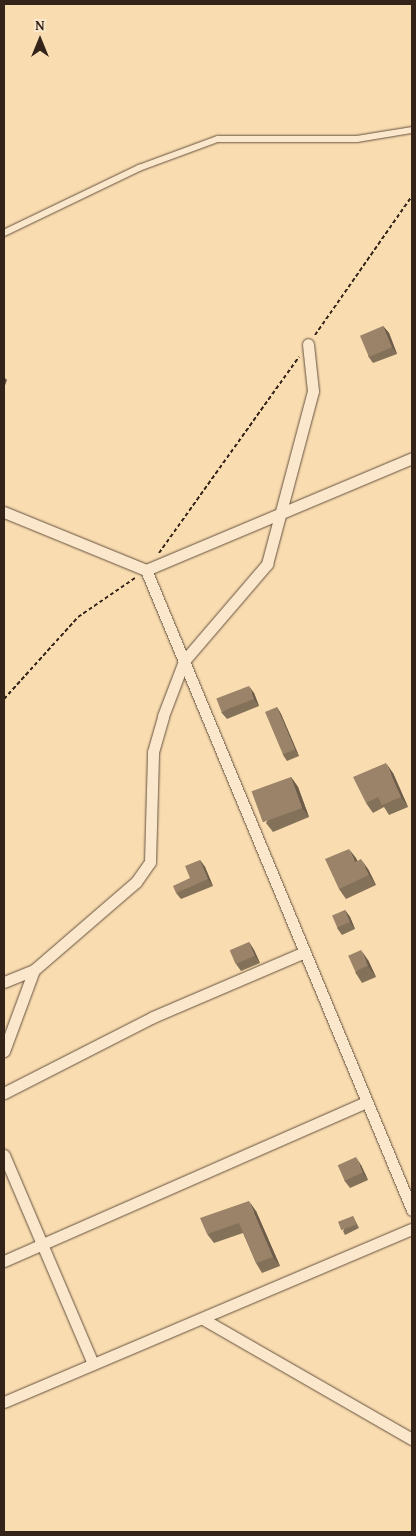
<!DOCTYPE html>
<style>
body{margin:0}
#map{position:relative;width:416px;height:1536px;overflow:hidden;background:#f9dcb0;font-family:"Gentium Book Plus",serif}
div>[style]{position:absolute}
.path>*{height:2px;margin-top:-1px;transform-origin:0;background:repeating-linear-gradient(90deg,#342319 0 4px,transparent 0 6.5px)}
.roads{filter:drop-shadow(0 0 1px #65513f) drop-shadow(0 0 1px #65513f)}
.lane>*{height:5.5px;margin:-2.75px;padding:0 2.75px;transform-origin:2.75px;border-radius:2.75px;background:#fbe8cc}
.street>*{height:11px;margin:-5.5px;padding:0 5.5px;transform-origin:5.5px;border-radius:5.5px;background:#fbe8cc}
.wall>*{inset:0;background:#847159}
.shaded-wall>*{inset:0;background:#6c5c49}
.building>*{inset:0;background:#9a8368;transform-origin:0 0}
span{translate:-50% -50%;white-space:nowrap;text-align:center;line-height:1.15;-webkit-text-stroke:4.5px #fbe8cc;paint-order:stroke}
.frame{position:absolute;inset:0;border:5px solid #342319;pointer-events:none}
.north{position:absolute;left:15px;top:15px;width:50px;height:50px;-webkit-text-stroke:4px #fbe8cc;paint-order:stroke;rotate:0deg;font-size:14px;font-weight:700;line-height:20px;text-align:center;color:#342319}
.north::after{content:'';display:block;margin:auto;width:18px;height:22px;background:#342319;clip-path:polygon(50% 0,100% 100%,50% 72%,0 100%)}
</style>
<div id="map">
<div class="path">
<div style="left:315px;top:335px;width:169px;rotate:-55.1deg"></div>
<div style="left:159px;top:553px;width:241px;rotate:-54.5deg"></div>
<div style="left:4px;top:699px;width:110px;rotate:-47.9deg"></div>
<div style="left:78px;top:617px;width:69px;rotate:-34.4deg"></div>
</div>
<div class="roads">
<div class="lane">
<div style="left:4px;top:233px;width:150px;rotate:-25.7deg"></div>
<div style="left:139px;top:168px;width:84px;rotate:-20.2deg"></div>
<div style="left:218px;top:139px;width:139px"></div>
<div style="left:357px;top:139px;width:56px;rotate:-9.3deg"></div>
</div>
<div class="street">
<div style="left:4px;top:512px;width:153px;rotate:22.2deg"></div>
<div style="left:146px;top:570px;width:289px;rotate:-22.8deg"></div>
<div style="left:146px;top:570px;width:693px;rotate:67.43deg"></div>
<div style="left:4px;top:982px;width:32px;rotate:-22deg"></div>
<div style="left:4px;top:1051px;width:86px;rotate:-69.7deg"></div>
<div style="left:34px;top:970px;width:135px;rotate:-40.8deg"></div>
<div style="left:136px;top:882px;width:24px;rotate:-55deg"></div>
<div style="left:150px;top:862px;width:110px;rotate:-88.4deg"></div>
<div style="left:153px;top:752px;width:37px;rotate:-74deg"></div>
<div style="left:163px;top:716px;width:59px;rotate:-69.1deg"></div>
<div style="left:184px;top:661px;width:128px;rotate:-49.4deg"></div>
<div style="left:267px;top:564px;width:179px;rotate:-75.1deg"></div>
<div style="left:313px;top:391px;width:47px;rotate:-96.1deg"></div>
<div style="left:4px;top:1093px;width:167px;rotate:-27deg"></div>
<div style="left:153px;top:1017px;width:165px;rotate:-23.2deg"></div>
<div style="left:4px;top:1155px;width:227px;rotate:66.9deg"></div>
<div style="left:4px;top:1261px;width:396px;rotate:-23.7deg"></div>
<div style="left:203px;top:1319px;width:241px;rotate:29.9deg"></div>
<div style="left:4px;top:1402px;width:443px;rotate:-23deg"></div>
</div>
</div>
<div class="wall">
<div style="clip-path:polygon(383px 326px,389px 333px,397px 354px,373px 363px,368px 356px)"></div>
<div style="clip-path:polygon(254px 693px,259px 706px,227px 719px,221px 712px)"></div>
<div style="clip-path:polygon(277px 707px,281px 714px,299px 756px,287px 761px,283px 755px)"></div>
<div style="clip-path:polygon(393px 773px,408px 807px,389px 815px,384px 807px,373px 813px,366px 803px)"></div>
<div style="clip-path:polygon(291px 777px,298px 787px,309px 817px,273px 832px,266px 823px)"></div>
<div style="clip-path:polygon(356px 858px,357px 861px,368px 869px,376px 885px,346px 899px,339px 889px)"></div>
<div style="clip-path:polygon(200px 860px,205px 867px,213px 886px,181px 899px,176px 893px,190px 878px)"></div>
<div style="clip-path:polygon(345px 910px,350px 917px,355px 929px,342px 935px,337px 928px)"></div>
<div style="clip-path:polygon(249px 942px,254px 950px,260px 963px,241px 971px,236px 964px)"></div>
<div style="clip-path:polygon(368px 960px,376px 977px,362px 983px,355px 972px)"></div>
<div style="clip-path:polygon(361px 1165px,368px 1180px,350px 1188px,344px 1180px)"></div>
<div style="clip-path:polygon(256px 1211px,280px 1266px,262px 1273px,256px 1263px,243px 1233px,214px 1243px,207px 1234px)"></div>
<div style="clip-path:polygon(353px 1216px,359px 1228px,345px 1235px,343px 1231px)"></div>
</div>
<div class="shaded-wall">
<div style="clip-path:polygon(383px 326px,389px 333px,397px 354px,392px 347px)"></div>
<div style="clip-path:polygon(4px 377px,7px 380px,4px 388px)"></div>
<div style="clip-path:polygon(249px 686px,254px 693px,259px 706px,254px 699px)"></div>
<div style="clip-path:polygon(277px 707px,281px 714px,299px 756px,295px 749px)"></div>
<div style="clip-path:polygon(386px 763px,393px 773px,408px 807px,401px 797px)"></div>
<div style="clip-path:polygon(291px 777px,298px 787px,309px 817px,302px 808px)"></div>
<div style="clip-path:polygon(349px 849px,356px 858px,362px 872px,355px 862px)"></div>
<div style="clip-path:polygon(361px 859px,368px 869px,376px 885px,369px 875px)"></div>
<div style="clip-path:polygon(200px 860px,205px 867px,213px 886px,208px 879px)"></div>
<div style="clip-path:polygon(345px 910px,350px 917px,355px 929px,350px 922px)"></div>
<div style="clip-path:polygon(249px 942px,254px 950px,260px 963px,255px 956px)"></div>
<div style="clip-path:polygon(361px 950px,368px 960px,376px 977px,368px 966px)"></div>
<div style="clip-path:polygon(356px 1157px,361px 1165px,368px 1180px,363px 1173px)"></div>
<div style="clip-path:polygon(249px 1201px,256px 1211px,280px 1266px,273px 1257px)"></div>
</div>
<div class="building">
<div style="left:383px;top:326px;width:23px;height:25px;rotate:67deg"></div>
<div style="left:249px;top:686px;width:14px;height:35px;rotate:69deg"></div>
<div style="left:277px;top:707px;width:46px;height:13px;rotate:67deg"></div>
<div style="clip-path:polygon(386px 763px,401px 797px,382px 805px,378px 797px,366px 803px,353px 777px)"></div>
<div style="left:291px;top:777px;width:33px;height:42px;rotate:70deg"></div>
<div style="clip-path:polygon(349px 849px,355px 862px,361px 859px,369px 875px,339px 889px,325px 859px)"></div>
<div style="clip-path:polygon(200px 860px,208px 879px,176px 893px,173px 886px,190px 878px,185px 866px)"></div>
<div style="left:345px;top:910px;width:13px;height:14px;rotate:67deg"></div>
<div style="left:249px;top:942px;width:15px;height:21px;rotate:67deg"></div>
<div style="left:361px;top:950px;width:17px;height:14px;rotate:66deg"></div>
<div style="left:356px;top:1157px;width:17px;height:20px;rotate:66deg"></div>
<div style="clip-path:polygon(249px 1201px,273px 1257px,256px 1263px,239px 1223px,207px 1234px,200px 1218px)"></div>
<div style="left:353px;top:1216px;width:9px;height:16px;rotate:69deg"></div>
</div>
<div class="frame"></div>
<div class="north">N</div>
</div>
